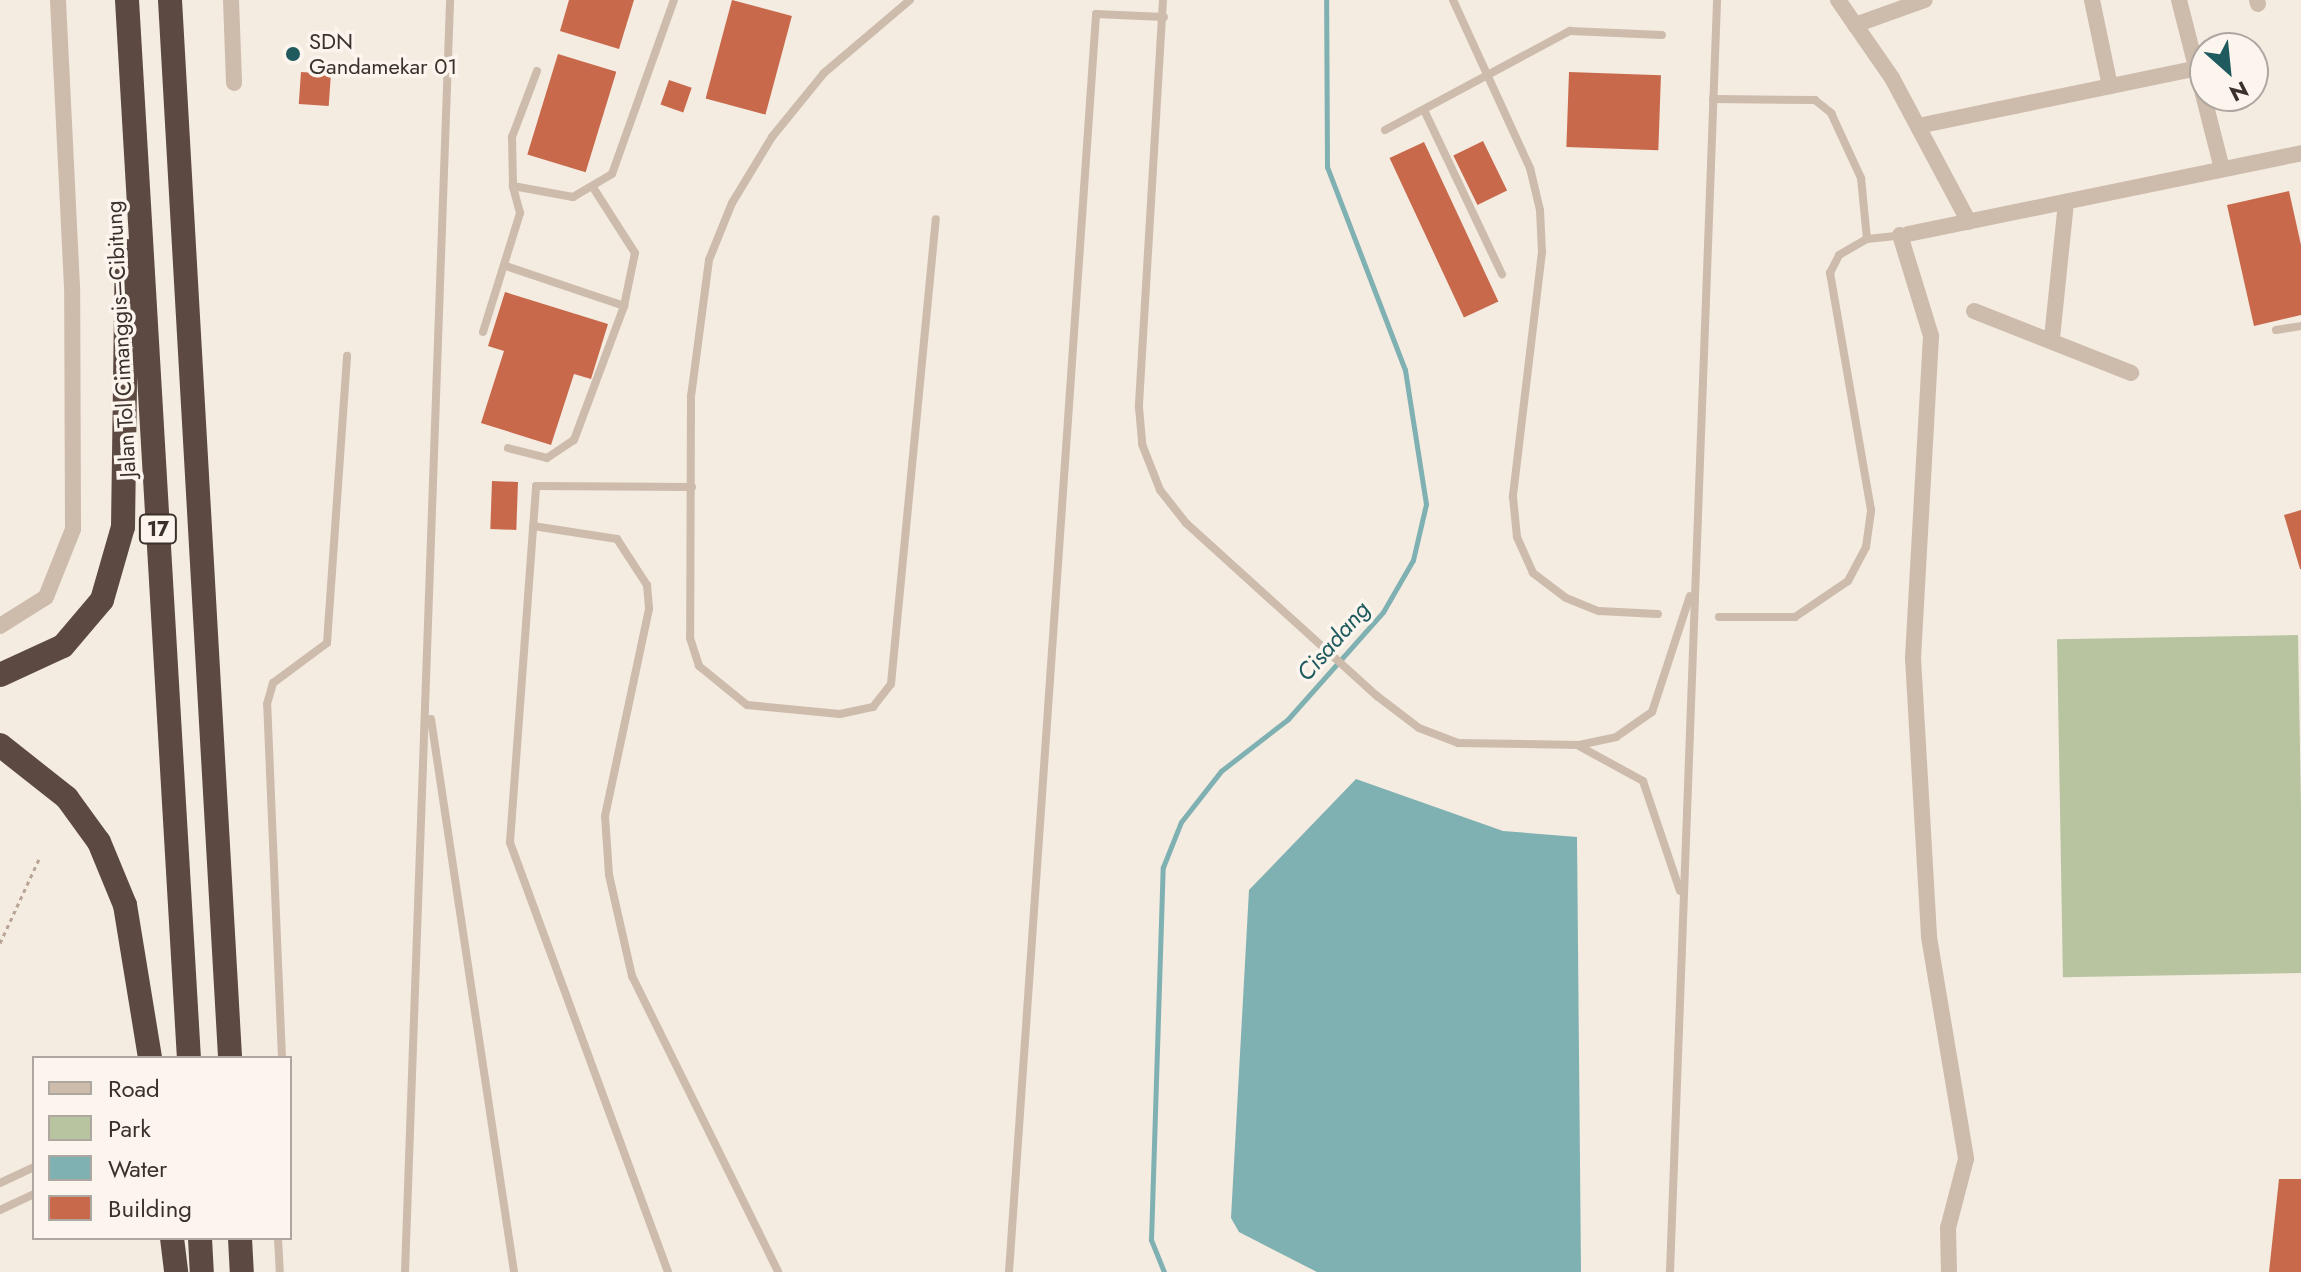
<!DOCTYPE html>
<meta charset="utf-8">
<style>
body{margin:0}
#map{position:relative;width:2301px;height:1272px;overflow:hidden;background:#f4ebe1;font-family:Jost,sans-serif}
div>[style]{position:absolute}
.green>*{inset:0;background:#b8c4a0;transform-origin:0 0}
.water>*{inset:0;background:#7fb0b2}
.stream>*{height:5px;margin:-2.5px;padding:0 2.5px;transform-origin:2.5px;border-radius:2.5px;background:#7fb0b2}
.building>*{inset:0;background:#c8694b;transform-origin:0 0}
.path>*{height:3px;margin-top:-1.5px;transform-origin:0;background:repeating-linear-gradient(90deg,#b9a596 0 4px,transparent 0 8px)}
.lane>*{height:8px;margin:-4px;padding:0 4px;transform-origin:4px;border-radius:4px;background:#cdbbac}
.street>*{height:16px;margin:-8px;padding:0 8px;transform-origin:8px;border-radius:8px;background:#cdbbac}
.highway>*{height:24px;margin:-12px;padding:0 12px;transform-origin:12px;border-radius:12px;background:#5c4a42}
.dots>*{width:22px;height:22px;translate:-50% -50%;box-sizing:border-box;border:4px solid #fbf5ee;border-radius:50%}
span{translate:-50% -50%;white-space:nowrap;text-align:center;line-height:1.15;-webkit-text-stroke:7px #fbf5ee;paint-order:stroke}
.shield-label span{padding:2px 6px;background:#fbf5ee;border:2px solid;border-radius:6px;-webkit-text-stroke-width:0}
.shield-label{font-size:20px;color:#3b302b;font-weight:700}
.poi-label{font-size:22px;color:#3b302b}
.left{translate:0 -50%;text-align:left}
.street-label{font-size:22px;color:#3b302b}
.water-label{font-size:24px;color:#1f5a5e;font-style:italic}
.legend{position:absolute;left:32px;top:1056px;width:260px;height:184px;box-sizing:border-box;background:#fbf5ee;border:2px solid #aea6a0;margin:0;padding:10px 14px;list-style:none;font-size:24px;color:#3b302b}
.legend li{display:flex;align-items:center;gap:16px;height:40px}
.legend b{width:40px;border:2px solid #aea6a0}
.north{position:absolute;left:2189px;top:32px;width:80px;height:80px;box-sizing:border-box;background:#fbf5ee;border:2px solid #aea6a0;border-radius:50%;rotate:153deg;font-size:22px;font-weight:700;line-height:32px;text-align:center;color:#3b302b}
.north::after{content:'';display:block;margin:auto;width:28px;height:36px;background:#1f5a5e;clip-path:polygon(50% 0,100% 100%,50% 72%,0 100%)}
</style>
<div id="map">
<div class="green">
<div style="left:2298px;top:635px;width:338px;height:241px;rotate:89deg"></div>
</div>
<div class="water">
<div style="clip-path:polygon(1356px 779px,1503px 831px,1577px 837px,1581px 1272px,1317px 1272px,1239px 1232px,1231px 1218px,1249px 890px)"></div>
</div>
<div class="stream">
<div style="left:1164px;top:1272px;width:35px;rotate:-112deg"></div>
<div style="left:1151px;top:1240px;width:373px;rotate:-88.2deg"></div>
<div style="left:1163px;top:867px;width:48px;rotate:-68.2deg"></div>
<div style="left:1181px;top:822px;width:65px;rotate:-51.9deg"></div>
<div style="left:1221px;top:771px;width:85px;rotate:-37.8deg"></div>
<div style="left:1288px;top:719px;width:143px;rotate:-48.4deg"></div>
<div style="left:1383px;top:612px;width:60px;rotate:-60deg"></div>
<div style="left:1413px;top:560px;width:57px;rotate:-76.9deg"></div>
<div style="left:1426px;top:504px;width:136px;rotate:-98.9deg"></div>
<div style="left:1405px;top:370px;width:217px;rotate:-111deg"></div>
<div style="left:1327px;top:167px;width:167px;rotate:-90.3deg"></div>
</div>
<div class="building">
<div style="clip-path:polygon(569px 0,634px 0,619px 49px,560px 31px)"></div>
<div style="left:732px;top:0;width:62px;height:102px;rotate:15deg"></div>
<div style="left:558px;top:54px;width:61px;height:105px;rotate:17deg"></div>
<div style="left:301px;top:72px;width:30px;height:32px;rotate:4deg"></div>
<div style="left:1569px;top:72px;width:92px;height:75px;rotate:2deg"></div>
<div style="left:669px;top:80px;width:24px;height:26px;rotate:19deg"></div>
<div style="left:1483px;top:141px;width:55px;height:33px;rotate:64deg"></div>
<div style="left:1424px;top:142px;width:176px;height:38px;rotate:65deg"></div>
<div style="clip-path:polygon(2289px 191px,2301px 245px,2301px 315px,2254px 326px,2227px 205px)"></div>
<div style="clip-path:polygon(505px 292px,608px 324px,591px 379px,574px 374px,551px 445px,481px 423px,504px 351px,488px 346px)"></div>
<div style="left:492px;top:481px;width:26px;height:48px;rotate:2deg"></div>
<div style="clip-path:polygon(2301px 510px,2301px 569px,2300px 569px,2284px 515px)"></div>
<div style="clip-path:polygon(2279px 1179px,2301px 1179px,2301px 1272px,2269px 1272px)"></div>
</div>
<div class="path">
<div style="left:0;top:943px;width:95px;rotate:-65.1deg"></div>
</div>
<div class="lane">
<div style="left:910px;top:0;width:113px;rotate:139.7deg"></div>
<div style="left:824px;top:73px;width:82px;rotate:129.1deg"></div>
<div style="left:772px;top:137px;width:77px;rotate:121.2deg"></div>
<div style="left:732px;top:203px;width:61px;rotate:112deg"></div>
<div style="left:709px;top:260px;width:137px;rotate:97.5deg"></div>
<div style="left:691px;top:396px;width:242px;rotate:90.2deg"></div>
<div style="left:690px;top:638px;width:29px;rotate:72deg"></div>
<div style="left:699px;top:666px;width:62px;rotate:39.1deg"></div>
<div style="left:747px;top:705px;width:93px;rotate:5.5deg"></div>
<div style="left:840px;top:714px;width:34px;rotate:-12deg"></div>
<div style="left:873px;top:707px;width:29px;rotate:-52deg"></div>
<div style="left:891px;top:684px;width:467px;rotate:-84.5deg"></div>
<div style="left:1163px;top:0;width:408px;rotate:93.4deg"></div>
<div style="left:1139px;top:407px;width:37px;rotate:85deg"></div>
<div style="left:1142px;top:444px;width:49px;rotate:68.6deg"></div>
<div style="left:1160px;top:490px;width:42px;rotate:51.8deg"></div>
<div style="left:1186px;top:523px;width:258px;rotate:42.2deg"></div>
<div style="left:1377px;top:696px;width:53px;rotate:37.3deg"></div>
<div style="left:1419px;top:728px;width:42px;rotate:21deg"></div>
<div style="left:1458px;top:743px;width:121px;rotate:0.9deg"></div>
<div style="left:1579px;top:745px;width:38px;rotate:-12deg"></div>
<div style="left:1616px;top:737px;width:44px;rotate:-34.8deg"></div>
<div style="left:1652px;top:712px;width:122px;rotate:-71.9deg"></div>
<div style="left:1453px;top:0;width:185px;rotate:65.4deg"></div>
<div style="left:1530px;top:168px;width:43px;rotate:76.6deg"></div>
<div style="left:1540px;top:210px;width:42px;rotate:87.3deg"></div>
<div style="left:1542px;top:252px;width:247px;rotate:96.8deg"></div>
<div style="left:1513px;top:497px;width:40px;rotate:84.3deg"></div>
<div style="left:1517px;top:537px;width:39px;rotate:66deg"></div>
<div style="left:1533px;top:573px;width:41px;rotate:37.1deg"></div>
<div style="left:1566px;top:598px;width:35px;rotate:22deg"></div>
<div style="left:1599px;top:611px;width:59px;rotate:2.9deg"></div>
<div style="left:537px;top:71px;width:71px;rotate:110.7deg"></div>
<div style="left:512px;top:137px;width:49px;rotate:88.8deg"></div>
<div style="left:513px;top:186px;width:61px;rotate:10.4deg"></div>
<div style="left:573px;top:197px;width:45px;rotate:-30.5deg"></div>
<div style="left:612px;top:174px;width:185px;rotate:-70.4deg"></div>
<div style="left:1713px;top:99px;width:102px;rotate:0.6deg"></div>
<div style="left:1815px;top:100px;width:21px;rotate:39deg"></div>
<div style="left:1831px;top:113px;width:72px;rotate:65.2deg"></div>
<div style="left:1861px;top:178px;width:61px;rotate:84.4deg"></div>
<div style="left:1424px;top:110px;width:182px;rotate:64.6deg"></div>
<div style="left:1385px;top:130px;width:210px;rotate:-28.2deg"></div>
<div style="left:1570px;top:31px;width:92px;rotate:2.5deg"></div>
<div style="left:506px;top:266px;width:125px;rotate:18.7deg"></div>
<div style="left:2276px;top:330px;width:25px;rotate:-9deg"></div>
<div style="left:483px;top:332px;width:125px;rotate:-72.7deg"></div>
<div style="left:520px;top:213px;width:28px;rotate:-105deg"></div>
<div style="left:508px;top:448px;width:40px;rotate:14.4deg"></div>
<div style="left:547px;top:458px;width:32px;rotate:-34deg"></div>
<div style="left:574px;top:440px;width:143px;rotate:-69.5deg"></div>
<div style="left:624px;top:306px;width:54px;rotate:-78.3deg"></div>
<div style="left:635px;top:253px;width:76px;rotate:-122.6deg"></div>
<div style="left:533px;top:526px;width:85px;rotate:8.8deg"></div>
<div style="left:617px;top:539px;width:55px;rotate:56.9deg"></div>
<div style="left:647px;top:585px;width:24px;rotate:85deg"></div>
<div style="left:649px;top:609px;width:212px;rotate:102deg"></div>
<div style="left:605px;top:816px;width:59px;rotate:86.1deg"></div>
<div style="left:609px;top:875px;width:104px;rotate:77.2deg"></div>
<div style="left:632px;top:976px;width:330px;rotate:63.7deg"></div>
<div style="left:1719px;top:617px;width:76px"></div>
<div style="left:1795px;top:617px;width:64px;rotate:-34.2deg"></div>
<div style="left:1848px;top:581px;width:38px;rotate:-62deg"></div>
<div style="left:1866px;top:547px;width:37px;rotate:-82deg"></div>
<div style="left:1871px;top:510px;width:241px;rotate:-99.8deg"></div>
<div style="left:1830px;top:273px;width:20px;rotate:-63deg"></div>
<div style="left:1839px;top:255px;width:32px;rotate:-30deg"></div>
<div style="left:1867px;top:239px;width:36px;rotate:-6deg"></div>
<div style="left:431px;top:719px;width:559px;rotate:81.46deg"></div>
<div style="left:1579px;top:746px;width:73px;rotate:28.7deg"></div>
<div style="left:1643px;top:781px;width:116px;rotate:71.4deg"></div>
<div style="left:282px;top:1058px;width:354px;rotate:-92.4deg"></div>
<div style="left:267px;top:704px;width:22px;rotate:-74deg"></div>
<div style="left:273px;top:683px;width:67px;rotate:-36.5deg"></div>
<div style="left:327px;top:643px;width:288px;rotate:-86deg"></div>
<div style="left:0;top:1183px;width:38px;rotate:-25deg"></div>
<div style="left:0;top:1210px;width:38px;rotate:-25deg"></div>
<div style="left:278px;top:1238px;width:34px;rotate:87deg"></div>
<div style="left:405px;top:1272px;width:1273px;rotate:-87.97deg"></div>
<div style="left:668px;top:1272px;width:458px;rotate:-110.2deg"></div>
<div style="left:510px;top:842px;width:357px;rotate:-85.8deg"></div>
<div style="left:536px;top:486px;width:156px;rotate:0.4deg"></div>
<div style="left:1009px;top:1272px;width:1261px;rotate:-86.04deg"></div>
<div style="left:1096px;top:14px;width:68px;rotate:2.5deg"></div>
<div style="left:1670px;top:1272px;width:1273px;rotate:-87.88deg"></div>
</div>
<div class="street">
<div style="left:231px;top:0;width:83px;rotate:87.9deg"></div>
<div style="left:1838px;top:0;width:95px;rotate:55.3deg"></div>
<div style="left:1892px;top:78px;width:163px;rotate:61.9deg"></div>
<div style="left:2092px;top:0;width:88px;rotate:78.2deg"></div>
<div style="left:2179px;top:0;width:174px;rotate:75.7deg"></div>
<div style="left:2257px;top:0;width:4px;rotate:76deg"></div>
<div style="left:1855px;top:25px;width:74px;rotate:-19.7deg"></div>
<div style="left:1918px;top:126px;width:286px;rotate:-11.7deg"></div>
<div style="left:1908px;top:234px;width:401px;rotate:-11.6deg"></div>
<div style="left:1900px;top:235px;width:106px;rotate:72.9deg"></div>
<div style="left:1931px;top:336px;width:323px;rotate:93.2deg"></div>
<div style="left:1913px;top:658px;width:279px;rotate:86.7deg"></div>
<div style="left:1929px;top:937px;width:225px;rotate:80.5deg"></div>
<div style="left:1966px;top:1159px;width:71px;rotate:104.6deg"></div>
<div style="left:1948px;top:1228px;width:44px;rotate:88.7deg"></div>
<div style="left:1974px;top:311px;width:169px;rotate:21.5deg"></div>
<div style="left:2052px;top:338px;width:137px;rotate:-84.1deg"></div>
<div style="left:0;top:626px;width:54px;rotate:-32.2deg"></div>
<div style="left:46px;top:597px;width:73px;rotate:-68.3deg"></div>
<div style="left:73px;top:529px;width:242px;rotate:-90.2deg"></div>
<div style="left:72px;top:287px;width:287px;rotate:-92.8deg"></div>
</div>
<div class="highway">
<div style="left:127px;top:0;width:1060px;rotate:86.65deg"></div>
<div style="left:170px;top:0;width:1060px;rotate:86.75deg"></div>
<div style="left:0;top:675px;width:69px;rotate:-24.7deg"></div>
<div style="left:63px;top:646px;width:60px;rotate:-49.7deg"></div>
<div style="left:102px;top:600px;width:76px;rotate:-74deg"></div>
<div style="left:123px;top:527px;width:276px;rotate:-89.2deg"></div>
<div style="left:0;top:745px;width:85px;rotate:38.3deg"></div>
<div style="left:67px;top:798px;width:54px;rotate:54deg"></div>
<div style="left:99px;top:842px;width:68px;rotate:67.6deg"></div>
<div style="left:125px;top:905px;width:155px;rotate:80.7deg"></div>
<div style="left:172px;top:1238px;width:34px;rotate:83deg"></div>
<div style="left:200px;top:1238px;width:34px;rotate:87deg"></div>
<div style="left:240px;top:1238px;width:34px;rotate:87deg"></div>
</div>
<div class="dots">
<div style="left:293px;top:54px;background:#1f5a5e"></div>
</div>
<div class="shield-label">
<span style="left:158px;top:529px">17</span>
</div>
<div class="poi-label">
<span class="left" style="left:309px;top:54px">SDN<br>Gandamekar 01</span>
</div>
<div class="street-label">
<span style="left:121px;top:339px;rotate:-93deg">Jalan Tol Cimanggis–Cibitung</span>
</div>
<div class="water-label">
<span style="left:1333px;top:641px;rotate:-49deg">Cisadang</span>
</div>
<ul class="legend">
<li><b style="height:10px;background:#cdbbac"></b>Road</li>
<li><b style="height:22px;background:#b8c4a0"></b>Park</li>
<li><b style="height:22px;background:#7fb0b2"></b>Water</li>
<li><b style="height:22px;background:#c8694b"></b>Building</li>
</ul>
<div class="north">N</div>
</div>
